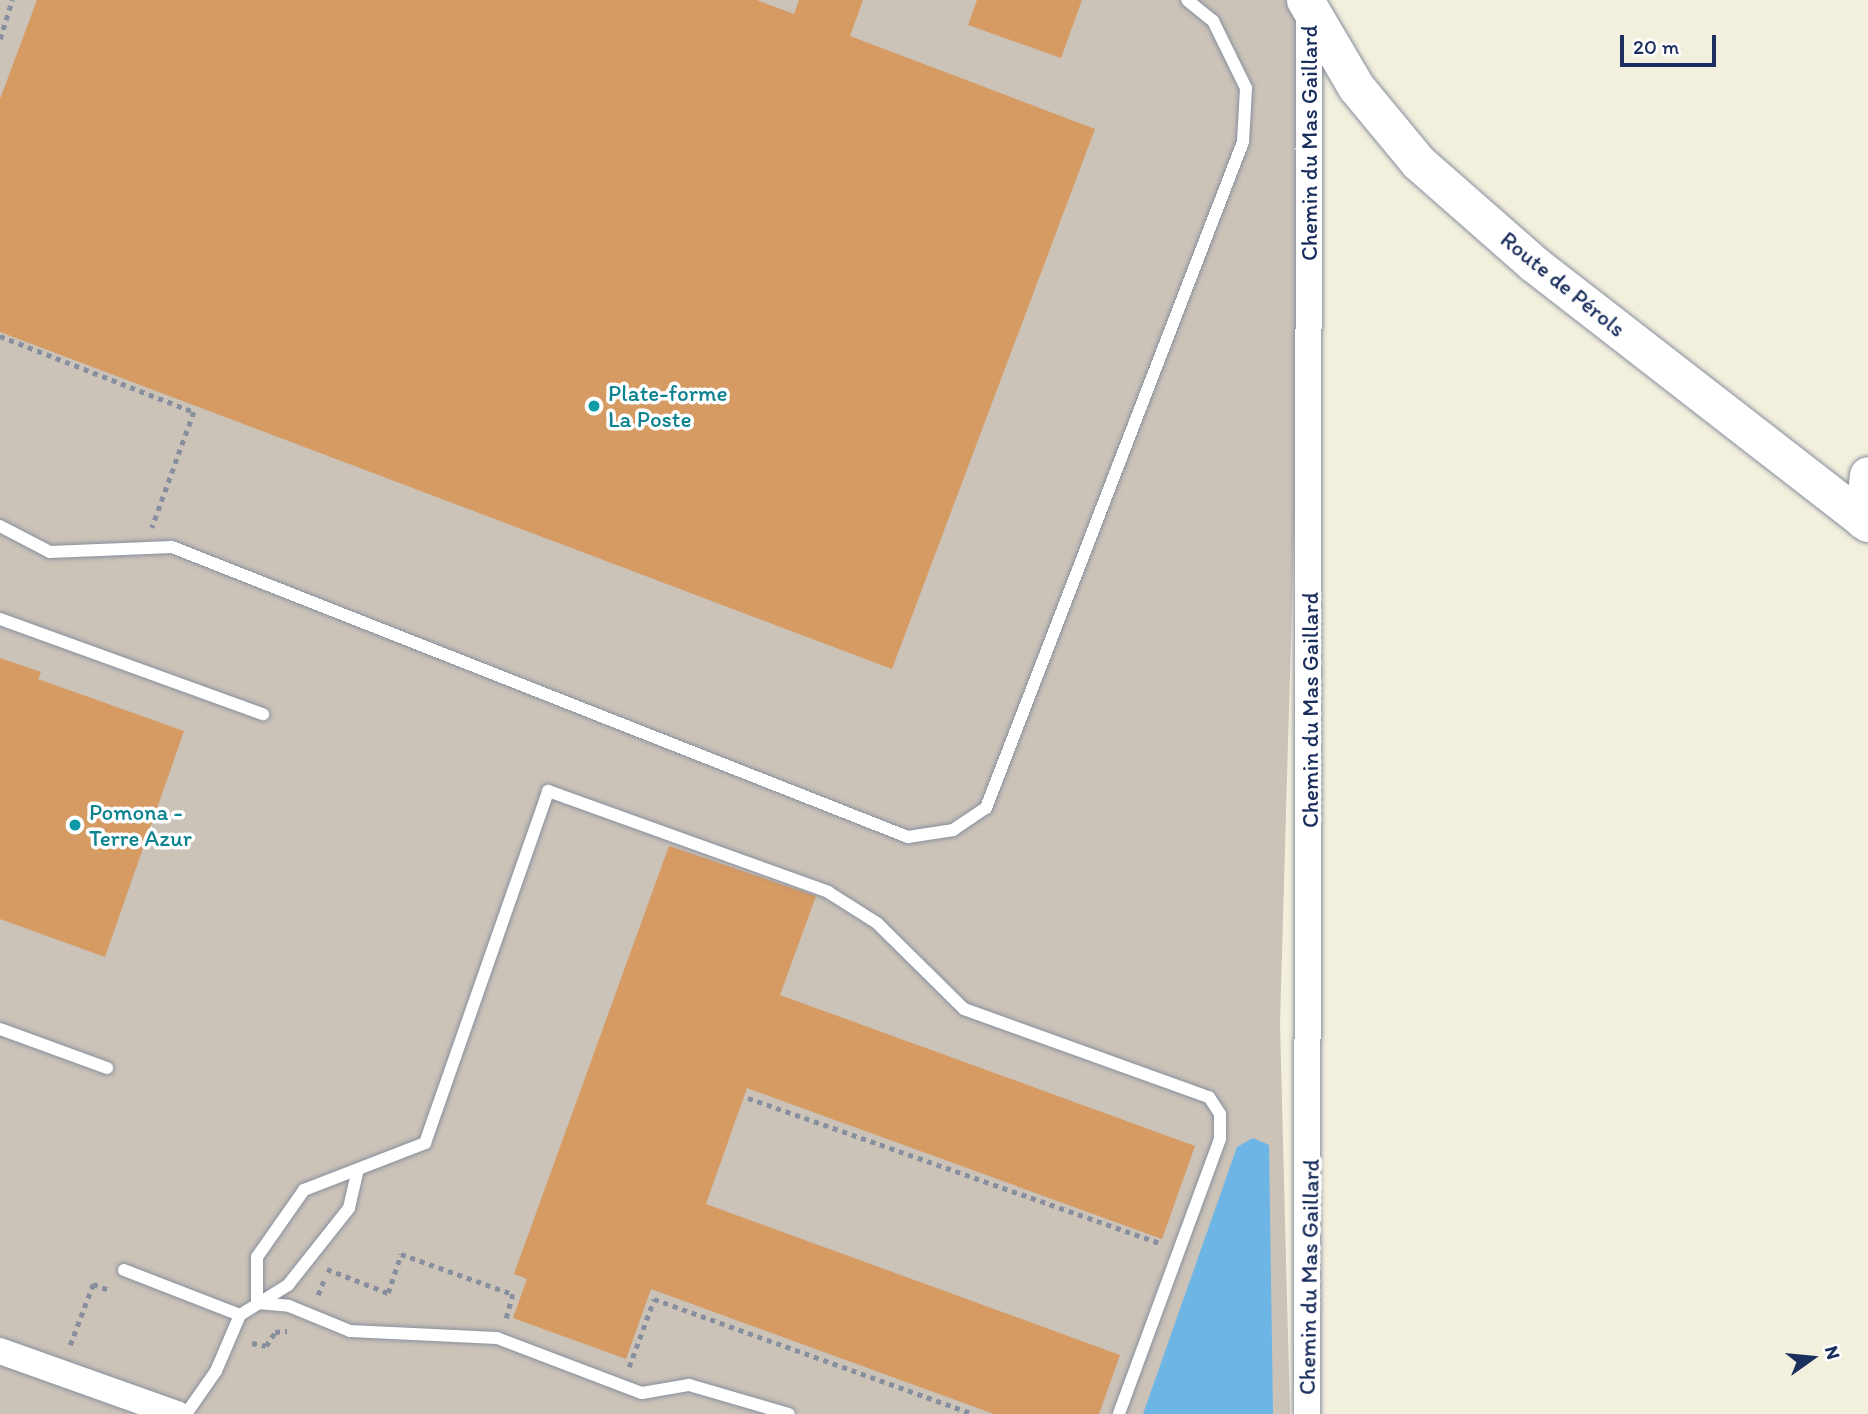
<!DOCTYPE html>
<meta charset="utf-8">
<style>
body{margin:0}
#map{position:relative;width:1868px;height:1414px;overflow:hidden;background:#f3efdd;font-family:Itim,sans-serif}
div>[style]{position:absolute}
.industrial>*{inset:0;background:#cbc2b8}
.water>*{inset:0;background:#6db5e5}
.building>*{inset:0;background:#d69a63}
.path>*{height:4.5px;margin-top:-2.25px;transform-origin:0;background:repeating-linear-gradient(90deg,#878f9e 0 5px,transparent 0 10px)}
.roads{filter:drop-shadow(0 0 2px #878f9e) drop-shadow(0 0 2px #878f9e)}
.lane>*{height:12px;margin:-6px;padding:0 6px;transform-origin:6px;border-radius:6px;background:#fff}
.street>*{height:26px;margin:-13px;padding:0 13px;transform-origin:13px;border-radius:13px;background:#fff}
.secondary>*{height:37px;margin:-18.5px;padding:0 18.5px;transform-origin:18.5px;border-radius:18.5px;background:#fff}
.dots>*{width:19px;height:19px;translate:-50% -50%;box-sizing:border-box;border:4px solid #fff;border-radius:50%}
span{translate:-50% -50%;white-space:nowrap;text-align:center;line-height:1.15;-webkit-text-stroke:7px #fff;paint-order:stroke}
.street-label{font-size:23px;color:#1b2f5e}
.culture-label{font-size:23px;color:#0d838f}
.left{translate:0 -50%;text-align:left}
.north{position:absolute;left:1777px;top:1323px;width:70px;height:70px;-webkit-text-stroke:5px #fff;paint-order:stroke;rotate:75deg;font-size:19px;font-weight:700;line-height:28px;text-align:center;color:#1b2f5e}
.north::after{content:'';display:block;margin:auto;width:24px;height:32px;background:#1b2f5e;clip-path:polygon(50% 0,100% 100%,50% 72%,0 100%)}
.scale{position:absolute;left:1620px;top:35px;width:96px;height:32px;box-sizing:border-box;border:4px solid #1b2f5e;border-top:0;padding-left:9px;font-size:21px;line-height:24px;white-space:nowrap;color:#1b2f5e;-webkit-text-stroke:5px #fff;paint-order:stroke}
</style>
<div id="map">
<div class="industrial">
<div style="clip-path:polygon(0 0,1300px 0,1309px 7px,1280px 1024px,1290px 1414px,0 1414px)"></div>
</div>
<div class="water">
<div style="clip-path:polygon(1253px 1138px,1269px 1145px,1273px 1414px,1143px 1414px,1237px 1147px)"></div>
</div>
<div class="building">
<div style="clip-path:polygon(37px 0,757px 0,794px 14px,799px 0,863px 0,850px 36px,1095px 129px,892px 669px,0 332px,0 99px)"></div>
<div style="clip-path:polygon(977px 0,1082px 0,1061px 58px,968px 25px)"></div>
<div style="clip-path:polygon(0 658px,41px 672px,38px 679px,184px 731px,105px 957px,0 919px)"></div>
<div style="clip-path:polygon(669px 846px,816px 896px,780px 995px,1195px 1146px,1162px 1239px,747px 1088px,706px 1204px,1120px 1355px,1099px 1414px,994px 1414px,651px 1289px,626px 1359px,513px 1318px,527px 1279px,514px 1274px)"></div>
</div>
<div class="path">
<div style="left:0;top:39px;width:41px;rotate:-72.9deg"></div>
<div style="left:0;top:336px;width:208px;rotate:21.4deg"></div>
<div style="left:194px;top:412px;width:123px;rotate:109.9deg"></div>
<div style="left:748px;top:1098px;width:437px;rotate:19.4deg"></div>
<div style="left:327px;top:1269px;width:66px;rotate:21.5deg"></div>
<div style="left:388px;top:1293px;width:41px;rotate:-71.6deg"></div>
<div style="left:401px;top:1254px;width:119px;rotate:19.7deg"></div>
<div style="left:513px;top:1294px;width:27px;rotate:105deg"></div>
<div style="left:318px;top:1295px;width:19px;rotate:-69deg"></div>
<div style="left:252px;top:1343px;width:14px;rotate:12deg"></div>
<div style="left:266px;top:1346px;width:17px;rotate:-57deg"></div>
<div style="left:275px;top:1332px;width:12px;rotate:-5deg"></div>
<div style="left:70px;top:1345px;width:65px;rotate:-69.3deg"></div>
<div style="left:93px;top:1284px;width:20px;rotate:20deg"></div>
<div style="left:629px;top:1367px;width:72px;rotate:-69.8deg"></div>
<div style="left:654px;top:1299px;width:340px;rotate:19.8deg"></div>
</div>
<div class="roads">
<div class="lane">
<div style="left:0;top:526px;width:56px;rotate:27.5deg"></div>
<div style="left:50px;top:552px;width:122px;rotate:-2.3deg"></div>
<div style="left:172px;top:547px;width:791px;rotate:21.51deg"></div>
<div style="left:908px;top:837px;width:46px;rotate:-8.8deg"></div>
<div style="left:953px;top:830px;width:40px;rotate:-34deg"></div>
<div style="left:986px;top:808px;width:714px;rotate:-68.9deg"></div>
<div style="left:1243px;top:142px;width:54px;rotate:-86.8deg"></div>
<div style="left:1246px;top:88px;width:75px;rotate:-116.2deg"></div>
<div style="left:1213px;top:21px;width:33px;rotate:-141deg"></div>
<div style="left:0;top:619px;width:280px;rotate:19.9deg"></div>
<div style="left:0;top:1029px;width:114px;rotate:20deg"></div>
<div style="left:124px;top:1270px;width:124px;rotate:21.2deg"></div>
<div style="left:257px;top:1303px;width:46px;rotate:-90deg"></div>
<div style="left:257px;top:1257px;width:82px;rotate:-55deg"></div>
<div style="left:304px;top:1190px;width:130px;rotate:-21.2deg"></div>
<div style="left:425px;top:1143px;width:373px;rotate:-70.7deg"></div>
<div style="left:548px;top:791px;width:298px;rotate:19.8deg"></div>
<div style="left:828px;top:892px;width:58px;rotate:32.3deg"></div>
<div style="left:877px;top:923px;width:122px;rotate:44.7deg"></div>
<div style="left:964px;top:1009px;width:260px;rotate:19.8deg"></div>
<div style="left:1209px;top:1097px;width:20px;rotate:57deg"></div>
<div style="left:1220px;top:1114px;width:25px;rotate:90deg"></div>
<div style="left:1220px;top:1139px;width:293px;rotate:110.2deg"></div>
<div style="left:257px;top:1303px;width:32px;rotate:5deg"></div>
<div style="left:289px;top:1306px;width:66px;rotate:22.3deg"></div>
<div style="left:350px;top:1331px;width:147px;rotate:2.7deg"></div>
<div style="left:497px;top:1338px;width:155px;rotate:20.8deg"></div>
<div style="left:642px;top:1393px;width:48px;rotate:-9.7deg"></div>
<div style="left:689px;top:1385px;width:104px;rotate:16.2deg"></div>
<div style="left:186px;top:1414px;width:52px;rotate:-55.1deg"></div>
<div style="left:216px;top:1371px;width:61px;rotate:-66.8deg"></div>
<div style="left:240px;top:1315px;width:57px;rotate:-32deg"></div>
<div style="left:288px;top:1285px;width:98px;rotate:-51.6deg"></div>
<div style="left:349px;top:1208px;width:36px;rotate:-77deg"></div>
</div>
<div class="street">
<div style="left:0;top:1351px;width:188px;rotate:19.6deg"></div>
<div style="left:1307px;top:1414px;width:1406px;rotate:-89.92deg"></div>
</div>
<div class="secondary">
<div style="left:1305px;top:0;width:101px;rotate:59.6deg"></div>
<div style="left:1356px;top:87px;width:97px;rotate:50.4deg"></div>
<div style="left:1418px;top:162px;width:154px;rotate:41.3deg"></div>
<div style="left:1534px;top:264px;width:423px;rotate:37.8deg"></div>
<div style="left:1863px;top:520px;width:45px;rotate:-83.7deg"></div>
</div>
</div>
<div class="dots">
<div style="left:594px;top:406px;background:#0f9aa8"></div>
<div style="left:75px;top:825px;background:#0f9aa8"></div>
</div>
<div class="street-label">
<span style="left:1309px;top:143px;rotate:-90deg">Chemin du Mas Gaillard</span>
<span style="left:1563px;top:284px;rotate:39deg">Route de Pérols</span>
<span style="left:1310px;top:710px;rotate:-90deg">Chemin du Mas Gaillard</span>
<span style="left:1309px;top:1277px;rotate:-89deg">Chemin du Mas Gaillard</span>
</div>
<div class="culture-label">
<span class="left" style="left:608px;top:406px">Plate-forme<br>La Poste</span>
<span class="left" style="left:89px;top:825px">Pomona -<br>Terre Azur</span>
</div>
<div class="north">N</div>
<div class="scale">20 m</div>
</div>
